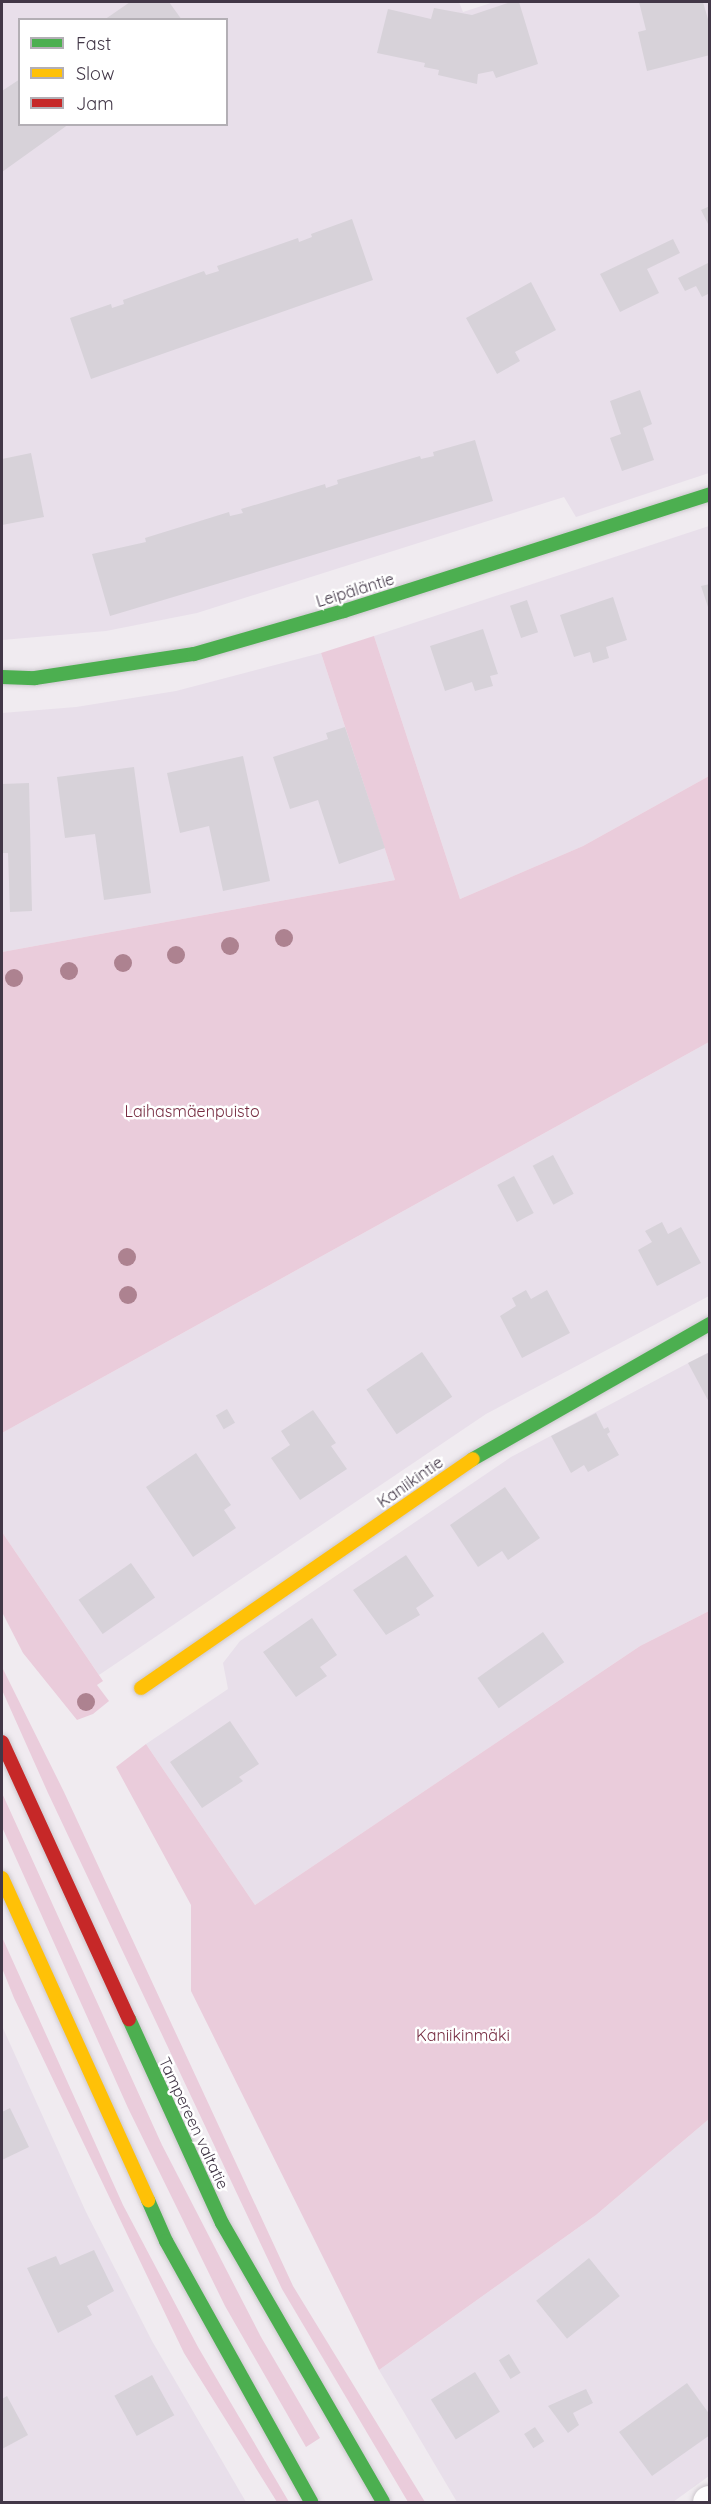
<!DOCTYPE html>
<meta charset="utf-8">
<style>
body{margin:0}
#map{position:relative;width:711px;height:2504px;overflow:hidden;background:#f0ebf0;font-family:Quicksand,sans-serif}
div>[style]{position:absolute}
.residential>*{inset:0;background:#e8dfea}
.green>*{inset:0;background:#eaccdb}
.building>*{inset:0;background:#d7d2d9;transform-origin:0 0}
.roads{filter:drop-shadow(0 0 2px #ccc7cd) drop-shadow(0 0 2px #ccc7cd)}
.street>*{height:33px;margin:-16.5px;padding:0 16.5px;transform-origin:16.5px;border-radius:16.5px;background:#fdfcfd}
.fast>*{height:14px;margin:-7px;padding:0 7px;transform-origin:7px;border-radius:7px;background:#4caf50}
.slow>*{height:14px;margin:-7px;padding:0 7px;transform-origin:7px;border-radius:7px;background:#ffc107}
.jam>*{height:14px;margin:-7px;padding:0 7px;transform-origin:7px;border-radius:7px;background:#c62828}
.trees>*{width:18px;height:18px;margin:-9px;border-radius:50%;background:#ad8290}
span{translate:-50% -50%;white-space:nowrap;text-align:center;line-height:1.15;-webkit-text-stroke:5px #fff;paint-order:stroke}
.street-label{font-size:16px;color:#423747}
.park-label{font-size:16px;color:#762c41}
.frame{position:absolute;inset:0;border:3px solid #423747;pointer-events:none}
.legend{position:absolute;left:18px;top:18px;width:210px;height:108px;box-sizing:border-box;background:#fff;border:2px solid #b3afb5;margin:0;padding:8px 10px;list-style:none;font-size:18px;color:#423747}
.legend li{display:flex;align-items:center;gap:12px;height:30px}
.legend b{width:30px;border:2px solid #b3afb5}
</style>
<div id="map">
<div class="residential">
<div style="clip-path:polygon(evenodd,2px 2px,459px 2px,463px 12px,494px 2px,709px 2px,709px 473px,576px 517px,564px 497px,197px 613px,106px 631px,2px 640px,2px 2px,20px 20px,226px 20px,226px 124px,20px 124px,20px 20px)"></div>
<div style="clip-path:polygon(709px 526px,709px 776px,583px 846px,460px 899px,374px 636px)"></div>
<div style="clip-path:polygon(321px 653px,395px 880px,2px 952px,2px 713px,76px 707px,176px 691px)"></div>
<div style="clip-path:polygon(709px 1042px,709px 1296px,486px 1414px,99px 1675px,2px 1532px,2px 1433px)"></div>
<div style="clip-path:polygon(709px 1352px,709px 1611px,640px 1646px,255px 1905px,146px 1744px,228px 1689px,223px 1663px,240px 1641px,511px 1457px)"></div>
<div style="clip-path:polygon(2px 2026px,86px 2212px,152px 2341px,246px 2502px,2px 2501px)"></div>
<div style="clip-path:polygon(709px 2119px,709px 2476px,673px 2502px,457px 2502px,379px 2370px,596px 2215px)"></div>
</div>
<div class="green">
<div style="clip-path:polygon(374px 636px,460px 899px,583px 846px,709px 776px,709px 1042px,2px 1433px,2px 952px,395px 880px,321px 653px)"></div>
<div style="clip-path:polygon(2px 1532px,103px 1681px,97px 1685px,109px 1701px,93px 1714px,77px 1720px,23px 1653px,2px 1612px)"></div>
<div style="clip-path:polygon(709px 1611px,709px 2119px,596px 2215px,379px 2370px,191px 1991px,191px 1905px,116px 1767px,146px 1744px,255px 1905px,640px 1646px)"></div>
<div style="clip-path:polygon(2px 1667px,64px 1792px,293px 2286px,425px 2502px,408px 2502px,282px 2289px,48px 1793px,2px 1690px)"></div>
<div style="clip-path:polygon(2px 1793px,162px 2145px,261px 2337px,320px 2438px,306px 2447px,225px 2306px,128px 2108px,2px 1827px)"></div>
<div style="clip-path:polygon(2px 1937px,123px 2205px,198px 2347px,289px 2502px,277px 2502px,184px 2353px,14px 1998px,2px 1968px)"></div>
</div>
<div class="building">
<div style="clip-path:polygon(130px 2px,169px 2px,182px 20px,104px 20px)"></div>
<div style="clip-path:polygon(511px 2px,519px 2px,538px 64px,496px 78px,493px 71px,478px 74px,477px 84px,438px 75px,439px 70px,424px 67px,425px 63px,377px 53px,388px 9px,431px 19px,434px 8px,472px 15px)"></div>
<div style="clip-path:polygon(639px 2px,703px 2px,710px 26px,710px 55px,647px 71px,638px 32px,646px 30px)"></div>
<div style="clip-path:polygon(20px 79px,20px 124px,69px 124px,2px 172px,2px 91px)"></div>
<div style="clip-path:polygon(710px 206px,710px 228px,701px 210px)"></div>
<div style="clip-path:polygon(352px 219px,373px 280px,91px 379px,70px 318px,111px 304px,112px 308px,124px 304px,123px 300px,204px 271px,206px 275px,219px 271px,217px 266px,298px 238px,299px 242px,312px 237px,311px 234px)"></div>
<div style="clip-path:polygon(673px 239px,680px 253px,647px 269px,659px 293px,620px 312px,600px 274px)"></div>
<div style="clip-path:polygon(710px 262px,710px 293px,702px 297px,696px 286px,685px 291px,678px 278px)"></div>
<div style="clip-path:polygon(531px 282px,556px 330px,515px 352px,520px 361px,497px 374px,466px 318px)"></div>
<div style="clip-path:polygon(640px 390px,652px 424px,643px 428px,654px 460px,622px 471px,610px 438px,621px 434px,610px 401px)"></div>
<div style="clip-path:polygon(475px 440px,493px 501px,110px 616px,92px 554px,146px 542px,145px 538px,229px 512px,230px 516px,243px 513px,241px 509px,325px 484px,326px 488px,338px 484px,337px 480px,420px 456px,421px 459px,434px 456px,433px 452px)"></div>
<div style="clip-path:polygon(31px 453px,44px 517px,2px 525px,2px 459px)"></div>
<div style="clip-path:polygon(710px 584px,710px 610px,709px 610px,701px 586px)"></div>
<div style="clip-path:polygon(613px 597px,627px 640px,606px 647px,609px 658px,593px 663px,590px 652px,574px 657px,560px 615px)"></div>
<div style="left:527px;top:600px;width:34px;height:18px;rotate:71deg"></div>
<div style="clip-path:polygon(483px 629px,498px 674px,490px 676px,493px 686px,475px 691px,472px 682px,445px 691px,430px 646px)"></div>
<div style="clip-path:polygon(345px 727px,385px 848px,339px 864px,318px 800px,290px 809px,273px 757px,328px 739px,326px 733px)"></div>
<div style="clip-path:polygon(243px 756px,270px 881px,223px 891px,209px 826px,180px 833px,167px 773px)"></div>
<div style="clip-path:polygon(134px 767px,151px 893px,104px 900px,95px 834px,65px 838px,57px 777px)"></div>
<div style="clip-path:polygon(29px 783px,32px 911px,10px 912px,8px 853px,2px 853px,2px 784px)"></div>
<div style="left:553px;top:1155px;width:44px;height:23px;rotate:62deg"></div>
<div style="left:514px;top:1176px;width:42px;height:19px;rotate:62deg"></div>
<div style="clip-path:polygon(662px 1222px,668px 1234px,681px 1227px,701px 1263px,657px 1286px,638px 1250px,652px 1242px,645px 1231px)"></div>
<div style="clip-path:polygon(526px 1290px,531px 1299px,547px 1290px,570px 1333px,522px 1358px,500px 1316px,516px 1306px,512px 1298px)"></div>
<div style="left:422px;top:1352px;width:54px;height:67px;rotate:56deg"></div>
<div style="clip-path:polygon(710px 1352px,710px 1404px,688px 1363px)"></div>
<div style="left:227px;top:1409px;width:16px;height:13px;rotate:60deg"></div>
<div style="clip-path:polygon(313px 1410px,336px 1443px,331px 1446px,347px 1469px,300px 1500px,271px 1458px,290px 1445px,281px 1431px)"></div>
<div style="clip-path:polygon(596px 1413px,604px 1429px,608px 1427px,610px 1432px,607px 1434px,619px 1455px,588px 1472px,584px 1465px,571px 1473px,551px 1436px)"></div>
<div style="clip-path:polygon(196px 1453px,231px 1505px,224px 1510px,236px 1528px,193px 1557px,146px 1487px)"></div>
<div style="clip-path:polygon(505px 1487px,540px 1538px,508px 1560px,502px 1551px,478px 1567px,450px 1525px)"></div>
<div style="clip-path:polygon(406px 1555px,434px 1596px,416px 1608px,420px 1615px,386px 1635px,353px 1590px)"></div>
<div style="left:131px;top:1563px;width:42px;height:64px;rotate:55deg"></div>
<div style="clip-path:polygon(312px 1618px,337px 1655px,320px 1667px,327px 1676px,296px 1697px,263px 1652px)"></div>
<div style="left:543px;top:1632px;width:37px;height:80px;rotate:55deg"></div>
<div style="clip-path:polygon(230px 1721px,259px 1764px,239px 1777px,243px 1781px,202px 1808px,170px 1762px)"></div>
<div style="clip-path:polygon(10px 2108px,29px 2147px,2px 2160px,2px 2112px)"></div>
<div style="clip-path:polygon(94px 2250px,114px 2291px,87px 2306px,92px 2315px,58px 2333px,27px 2268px,56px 2256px,60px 2265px)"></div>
<div style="left:589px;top:2258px;width:49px;height:68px;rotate:51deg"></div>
<div style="left:509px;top:2354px;width:22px;height:12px;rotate:58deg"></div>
<div style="left:475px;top:2372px;width:47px;height:52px;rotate:58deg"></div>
<div style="left:152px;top:2375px;width:46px;height:43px;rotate:61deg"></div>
<div style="clip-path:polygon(687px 2383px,710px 2415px,710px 2435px,652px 2476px,619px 2432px)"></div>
<div style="clip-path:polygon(586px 2389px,593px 2403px,573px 2413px,579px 2425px,568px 2433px,548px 2406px)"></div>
<div style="clip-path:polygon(7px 2396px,28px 2435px,2px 2449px,2px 2399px)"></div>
<div style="left:535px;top:2427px;width:17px;height:13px;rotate:57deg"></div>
</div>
<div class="roads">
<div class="street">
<div style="left:709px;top:2502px;width:1px"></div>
</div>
<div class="fast">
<div style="left:2px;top:677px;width:33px;rotate:2deg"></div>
<div style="left:35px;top:678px;width:161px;rotate:-8.6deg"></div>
<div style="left:194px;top:654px;width:156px;rotate:-16deg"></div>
<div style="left:344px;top:611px;width:384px;rotate:-17.7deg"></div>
<div style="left:473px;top:1459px;width:273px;rotate:-29.7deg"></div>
<div style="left:129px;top:2019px;width:224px;rotate:65.5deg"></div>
<div style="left:222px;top:2223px;width:322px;rotate:60deg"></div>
<div style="left:148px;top:2200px;width:45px;rotate:66.3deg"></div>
<div style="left:166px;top:2241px;width:299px;rotate:60.9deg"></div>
</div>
<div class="slow">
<div style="left:141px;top:1688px;width:403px;rotate:-34.6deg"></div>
<div style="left:2px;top:1878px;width:354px;rotate:65.6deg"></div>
</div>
<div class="jam">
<div style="left:2px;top:1742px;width:305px;rotate:65.4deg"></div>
</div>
</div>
<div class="trees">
<div style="left:284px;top:938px"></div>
<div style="left:230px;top:946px"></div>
<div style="left:176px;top:955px"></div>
<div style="left:123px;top:963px"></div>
<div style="left:69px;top:971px"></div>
<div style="left:14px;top:978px"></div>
<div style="left:127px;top:1257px"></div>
<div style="left:128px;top:1295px"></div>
<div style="left:86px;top:1702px"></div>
</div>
<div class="street-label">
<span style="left:355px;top:590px;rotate:-17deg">Leipäläntie</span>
<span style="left:410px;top:1482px;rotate:-35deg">Kaniikintie</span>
<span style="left:194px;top:2123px;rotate:65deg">Tampereen valtatie</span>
</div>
<div class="park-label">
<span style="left:192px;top:1111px">Laihasmäenpuisto</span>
<span style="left:463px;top:2035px">Kaniikinmäki</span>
</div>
<div class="frame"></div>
<ul class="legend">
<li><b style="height:8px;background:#4caf50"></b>Fast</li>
<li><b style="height:8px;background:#ffc107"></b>Slow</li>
<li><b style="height:8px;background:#c62828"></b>Jam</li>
</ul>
</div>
